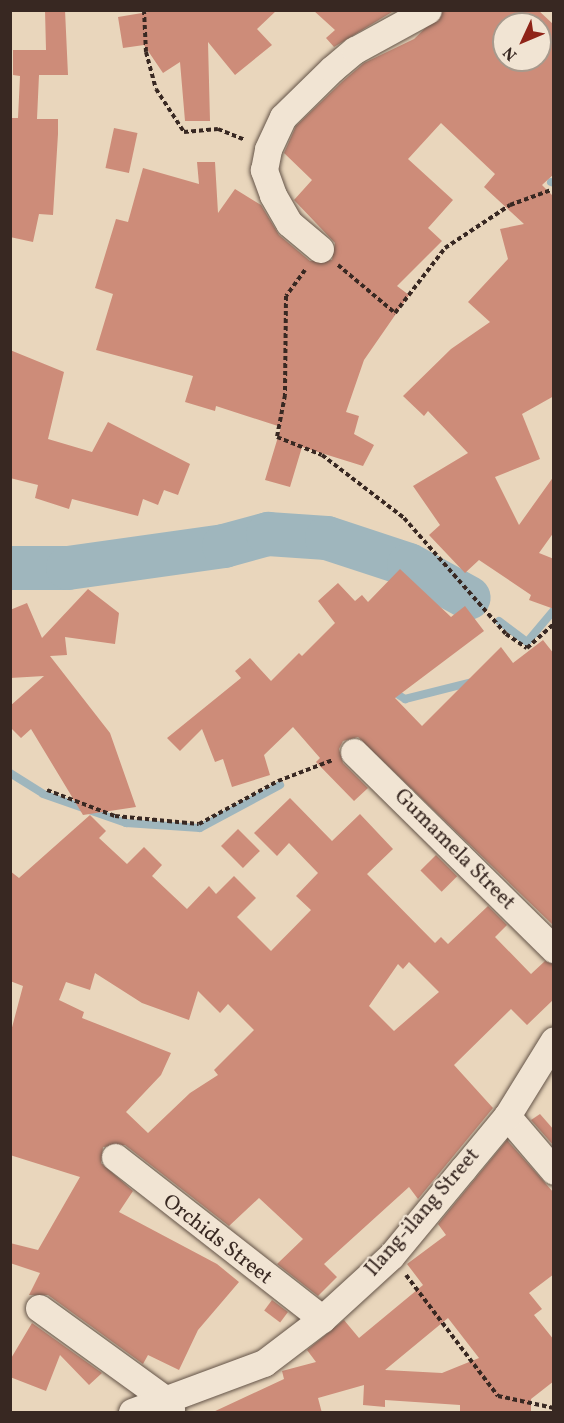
<!DOCTYPE html>
<style>
body{margin:0}
#map{position:relative;width:564px;height:1423px;overflow:hidden;background:#e9d6bc;font-family:Vollkorn,serif}
div>[style]{position:absolute}
.stream>*{height:8px;margin:-4px;padding:0 4px;transform-origin:4px;border-radius:4px;background:#9fb6bd}
.river>*{height:44px;margin:-22px;padding:0 22px;transform-origin:22px;border-radius:22px;background:#9fb6bd}
.building>*{inset:0;background:#cd8c79;transform-origin:0 0}
.path>*{height:4px;margin-top:-2px;transform-origin:0;background:repeating-linear-gradient(90deg,#382822 0 4.5px,transparent 0 7.5px)}
.roads{filter:drop-shadow(0 0 2px #645448) drop-shadow(0 0 2px #645448)}
.minor>*{height:27px;margin:-13.5px;padding:0 13.5px;transform-origin:13.5px;border-radius:13.5px;background:#f1e4d3}
span{translate:-50% -50%;white-space:nowrap;text-align:center;line-height:1.15;-webkit-text-stroke:4.5px #f1e4d3;paint-order:stroke}
.street-label{font-size:21px;color:#382822}
.frame{position:absolute;inset:0;border:12px solid #382822;pointer-events:none}
.north{position:absolute;left:492px;top:12px;width:60px;height:60px;box-sizing:border-box;background:#f1e4d3;border:2px solid #a7998c;border-radius:50%;rotate:226deg;font-size:16px;font-weight:700;line-height:24px;text-align:center;color:#382822}
.north::after{content:'';display:block;margin:auto;width:21px;height:27px;background:#8f2418;clip-path:polygon(50% 0,100% 100%,50% 72%,0 100%)}
</style>
<div id="map">
<div class="stream">
<div style="left:551px;top:182px;width:3px;rotate:18deg"></div>
<div style="left:499px;top:621px;width:35px;rotate:37deg"></div>
<div style="left:527px;top:642px;width:42px;rotate:-49.8deg"></div>
<div style="left:391px;top:690px;width:17px;rotate:33deg"></div>
<div style="left:405px;top:699px;width:69px;rotate:-14.2deg"></div>
<div style="left:10px;top:773px;width:39px;rotate:32deg"></div>
<div style="left:43px;top:794px;width:88px;rotate:19.3deg"></div>
<div style="left:126px;top:823px;width:74px;rotate:3.9deg"></div>
<div style="left:200px;top:828px;width:91px;rotate:-28.3deg"></div>
</div>
<div class="river">
<div style="left:10px;top:568px;width:58px"></div>
<div style="left:68px;top:568px;width:158px;rotate:-8deg"></div>
<div style="left:224px;top:546px;width:46px;rotate:-15.3deg"></div>
<div style="left:268px;top:534px;width:59px;rotate:3.9deg"></div>
<div style="left:327px;top:538px;width:86px;rotate:18.2deg"></div>
<div style="left:409px;top:565px;width:68px;rotate:28.8deg"></div>
</div>
<div class="building">
<div style="clip-path:polygon(45px 10px,65px 10px,68px 75px,39px 75px,37px 119px,58px 119px,58px 134px,53px 215px,39px 214px,33px 242px,10px 237px,10px 118px,18px 118px,20px 76px,13px 75px,13px 50px,46px 50px)"></div>
<div style="clip-path:polygon(160px 10px,277px 10px,257px 29px,272px 45px,235px 75px,208px 42px,210px 121px,185px 121px,180px 62px,163px 73px,144px 45px,123px 48px,118px 17px)"></div>
<div style="clip-path:polygon(313px 10px,391px 10px,392px 12px,334px 47px,326px 38px,335px 30px)"></div>
<div style="clip-path:polygon(evenodd,444px 10px,538px 10px,554px 25px,554px 174px,542px 185px,554px 197px,554px 396px,522px 414px,540px 459px,495px 477px,519px 525px,554px 476px,554px 532px,539px 553px,554px 559px,554px 609px,529px 600px,531px 595px,479px 560px,465px 573px,429px 535px,440px 525px,413px 486px,468px 453px,428px 411px,424px 416px,403px 396px,451px 349px,490px 322px,468px 302px,508px 259px,500px 229px,524px 224px,484px 187px,495px 174px,441px 123px,408px 159px,453px 200px,428px 228px,442px 241px,397px 286px,409px 295px,364px 360px,346px 412px,359px 416px,354px 434px,374px 445px,363px 466px,302px 447px,290px 487px,265px 480px,281px 427px,216px 406px,215px 411px,185px 402px,193px 376px,96px 350px,113px 294px,95px 288px,116px 219px,128px 222px,143px 168px,199px 184px,197px 162px,215px 162px,218px 213px,235px 189px,261px 205px,279px 235px,310px 261px,332px 260px,335px 243px,294px 200px,312px 180px,284px 153px,296px 126px,343px 81px,364px 63px,414px 39px,444px 10px,504px 24px,540px 24px,540px 60px,504px 60px,504px 24px)"></div>
<div style="left:114px;top:128px;width:24px;height:41px;rotate:12deg"></div>
<div style="clip-path:polygon(10px 350px,64px 372px,48px 439px,92px 452px,108px 422px,190px 464px,178px 495px,164px 490px,158px 505px,143px 499px,138px 516px,72px 499px,69px 509px,35px 498px,38px 485px,10px 478px)"></div>
<div style="clip-path:polygon(400px 569px,451px 617px,465px 606px,484px 631px,395px 698px,422px 726px,501px 647px,513px 663px,543px 640px,554px 654px,554px 926px,358px 737px,343px 741px,339px 749px,343px 763px,368px 788px,354px 801px,316px 762px,320px 758px,293px 727px,264px 755px,270px 775px,232px 787px,223px 759px,215px 762px,202px 729px,180px 751px,167px 738px,241px 678px,235px 671px,250px 658px,271px 681px,299px 653px,302px 656px,335px 623px,318px 601px,338px 583px,355px 601px,362px 595px,368px 602px)"></div>
<div style="clip-path:polygon(88px 589px,119px 613px,115px 644px,65px 637px,67px 655px,50px 656px,110px 733px,136px 807px,83px 815px,31px 729px,21px 738px,10px 727px,10px 706px,44px 676px,10px 678px,10px 610px,27px 603px,42px 638px)"></div>
<div style="clip-path:polygon(evenodd,290px 798px,332px 841px,360px 814px,393px 849px,367px 874px,435px 943px,441px 937px,448px 944px,488px 906px,507px 925px,495px 937px,531px 974px,545px 961px,554px 964px,554px 999px,527px 1025px,511px 1009px,454px 1065px,493px 1108px,418px 1199px,409px 1187px,324px 1264px,337px 1277px,318px 1296px,277px 1264px,303px 1239px,259px 1198px,229px 1226px,125px 1145px,103px 1147px,101px 1163px,133px 1191px,119px 1212px,217px 1264px,239px 1282px,198px 1330px,179px 1370px,148px 1355px,143px 1364px,48px 1295px,29px 1295px,40px 1273px,10px 1263px,10px 1243px,38px 1250px,80px 1177px,10px 1155px,10px 1035px,23px 986px,10px 981px,10px 871px,19px 878px,90px 815px,106px 831px,99px 838px,127px 864px,144px 847px,162px 865px,152px 876px,187px 909px,209px 886px,216px 894px,234px 876px,256px 898px,237px 917px,271px 951px,311px 910px,296px 896px,318px 873px,289px 843px,277px 856px,254px 833px,290px 798px,409px 962px,439px 992px,394px 1031px,369px 1006px,398px 964px,403px 969px,409px 962px,290px 798px,95px 973px,142px 1003px,189px 1020px,198px 991px,220px 1013px,228px 1004px,254px 1030px,214px 1070px,218px 1075px,190px 1093px,148px 1133px,126px 1112px,161px 1075px,171px 1053px,82px 1018px,84px 1012px,59px 1000px,66px 982px,90px 990px,95px 973px)"></div>
<div style="left:238px;top:829px;width:31px;height:24px;rotate:45deg"></div>
<div style="left:436px;top:855px;width:30px;height:22px;rotate:45deg"></div>
<div style="clip-path:polygon(540px 1114px,554px 1130px,554px 1146px,531px 1120px)"></div>
<div style="clip-path:polygon(evenodd,507px 1140px,554px 1193px,554px 1274px,529px 1293px,542px 1309px,534px 1315px,554px 1340px,554px 1381px,531px 1399px,531px 1413px,460px 1413px,460px 1405px,385px 1400px,385px 1407px,363px 1405px,364px 1385px,318px 1398px,322px 1413px,211px 1413px,284px 1379px,282px 1371px,316px 1362px,307px 1350px,344px 1320px,359px 1338px,423px 1285px,407px 1264px,446px 1235px,438px 1224px,507px 1140px,448px 1318px,479px 1358px,442px 1373px,385px 1370px,448px 1318px)"></div>
<div style="left:272px;top:1300px;width:20px;height:13px;rotate:37deg"></div>
<div style="clip-path:polygon(32px 1323px,102px 1373px,89px 1385px,60px 1355px,46px 1391px,10px 1377px,10px 1360px)"></div>
</div>
<div class="path">
<div style="left:144px;top:10px;width:42px;rotate:87.3deg"></div>
<div style="left:146px;top:52px;width:38px;rotate:75deg"></div>
<div style="left:156px;top:89px;width:51px;rotate:56.9deg"></div>
<div style="left:184px;top:132px;width:34px;rotate:-5deg"></div>
<div style="left:218px;top:129px;width:29px;rotate:22deg"></div>
<div style="left:338px;top:265px;width:75px;rotate:40.1deg"></div>
<div style="left:395px;top:313px;width:82px;rotate:-52.4deg"></div>
<div style="left:445px;top:248px;width:78px;rotate:-33.5deg"></div>
<div style="left:510px;top:205px;width:47px;rotate:-20deg"></div>
<div style="left:305px;top:270px;width:32px;rotate:126deg"></div>
<div style="left:286px;top:296px;width:99px;rotate:90.6deg"></div>
<div style="left:285px;top:395px;width:43px;rotate:100.8deg"></div>
<div style="left:277px;top:437px;width:48px;rotate:21.8deg"></div>
<div style="left:322px;top:455px;width:103px;rotate:37.5deg"></div>
<div style="left:404px;top:518px;width:154px;rotate:48.7deg"></div>
<div style="left:506px;top:634px;width:25px;rotate:34deg"></div>
<div style="left:527px;top:648px;width:36px;rotate:-42deg"></div>
<div style="left:47px;top:790px;width:73px;rotate:20.9deg"></div>
<div style="left:115px;top:816px;width:84px;rotate:5.4deg"></div>
<div style="left:199px;top:824px;width:90px;rotate:-28.6deg"></div>
<div style="left:278px;top:781px;width:59px;rotate:-20.9deg"></div>
<div style="left:406px;top:1275px;width:152px;rotate:52.8deg"></div>
<div style="left:498px;top:1396px;width:57px;rotate:12.1deg"></div>
</div>
<div class="roads">
<div class="minor">
<div style="left:320px;top:249px;width:40px;rotate:-140deg"></div>
<div style="left:289px;top:223px;width:32px;rotate:-120deg"></div>
<div style="left:273px;top:195px;width:27px;rotate:-110deg"></div>
<div style="left:264px;top:170px;width:21px;rotate:-79deg"></div>
<div style="left:268px;top:149px;width:35px;rotate:-65deg"></div>
<div style="left:283px;top:117px;width:69px;rotate:-44.4deg"></div>
<div style="left:332px;top:69px;width:30px;rotate:-40deg"></div>
<div style="left:355px;top:50px;width:83px;rotate:-28.7deg"></div>
<div style="left:354px;top:752px;width:281px;rotate:44.6deg"></div>
<div style="left:507px;top:1116px;width:72px;rotate:49.5deg"></div>
<div style="left:115px;top:1157px;width:263px;rotate:38deg"></div>
<div style="left:39px;top:1308px;width:152px;rotate:35.9deg"></div>
<div style="left:162px;top:1397px;width:15px;rotate:53deg"></div>
<div style="left:132px;top:1412px;width:141px;rotate:-20.4deg"></div>
<div style="left:264px;top:1363px;width:73px;rotate:-37.2deg"></div>
<div style="left:322px;top:1319px;width:93px;rotate:-42.4deg"></div>
<div style="left:391px;top:1256px;width:113px;rotate:-50.4deg"></div>
<div style="left:463px;top:1169px;width:69px;rotate:-50.3deg"></div>
<div style="left:507px;top:1116px;width:89px;rotate:-58.3deg"></div>
</div>
</div>
<div class="street-label">
<span style="left:454px;top:850px;rotate:45deg">Gumamela Street</span>
<span style="left:423px;top:1213px;rotate:-49deg">Ilang-ilang Street</span>
<span style="left:217px;top:1240px;rotate:38deg">Orchids Street</span>
</div>
<div class="frame"></div>
<div class="north">N</div>
</div>
